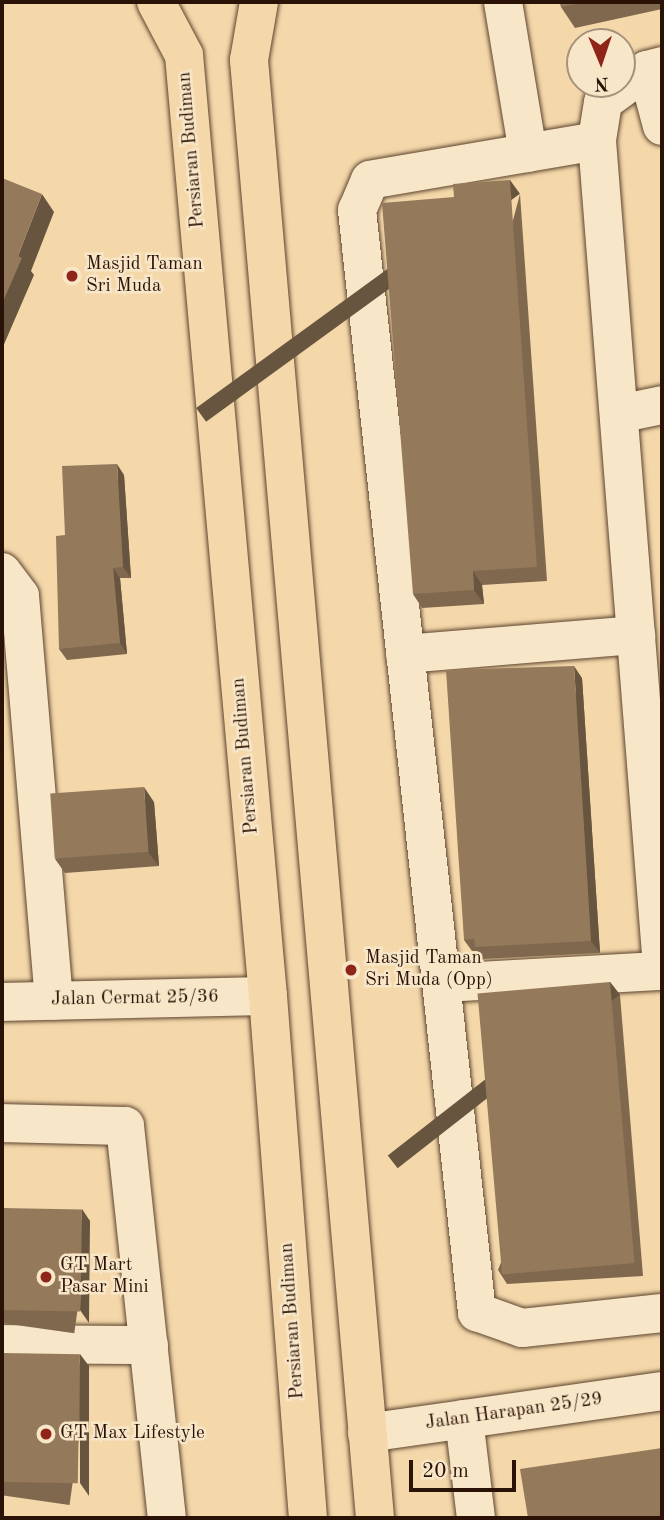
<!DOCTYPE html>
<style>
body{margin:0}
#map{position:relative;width:664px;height:1520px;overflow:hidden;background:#f4d8aa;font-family:"Old Standard TT",serif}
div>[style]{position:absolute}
.roads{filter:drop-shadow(0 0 2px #5d442f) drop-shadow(0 0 2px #5d442f)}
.minor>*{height:38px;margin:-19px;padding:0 19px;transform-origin:19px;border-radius:19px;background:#f8e6c8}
.major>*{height:38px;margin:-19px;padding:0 19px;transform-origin:19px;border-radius:19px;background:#f4d8aa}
.wall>*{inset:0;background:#7f684e;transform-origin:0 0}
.shaded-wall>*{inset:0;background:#685540;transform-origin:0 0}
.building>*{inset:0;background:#94795b;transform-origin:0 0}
.dots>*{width:19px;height:19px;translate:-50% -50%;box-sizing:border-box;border:4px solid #f8e6c8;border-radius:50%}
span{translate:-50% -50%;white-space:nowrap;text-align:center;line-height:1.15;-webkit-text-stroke:5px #f8e6c8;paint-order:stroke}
.street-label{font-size:19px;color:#2b1206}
.poi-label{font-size:19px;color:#2b1206}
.left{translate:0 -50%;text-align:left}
.frame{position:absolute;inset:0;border:4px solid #2b1206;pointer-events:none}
.north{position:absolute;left:566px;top:28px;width:70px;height:70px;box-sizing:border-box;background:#f8e6c8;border:2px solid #a6917a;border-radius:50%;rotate:178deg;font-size:19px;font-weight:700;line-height:28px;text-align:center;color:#2b1206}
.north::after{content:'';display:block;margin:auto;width:24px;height:32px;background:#8f2418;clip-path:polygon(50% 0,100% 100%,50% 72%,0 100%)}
.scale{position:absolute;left:409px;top:1460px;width:107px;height:32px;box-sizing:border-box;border:4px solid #2b1206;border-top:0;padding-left:9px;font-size:21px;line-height:24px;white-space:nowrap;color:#2b1206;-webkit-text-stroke:5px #f8e6c8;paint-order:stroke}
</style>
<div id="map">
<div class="roads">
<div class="minor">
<div style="left:503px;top:2px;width:153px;rotate:80.6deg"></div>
<div style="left:662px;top:66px;width:16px;rotate:165deg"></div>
<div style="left:647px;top:70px;width:54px;rotate:144deg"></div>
<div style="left:603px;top:102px;width:39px;rotate:99deg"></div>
<div style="left:597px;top:141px;width:829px;rotate:85.5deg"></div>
<div style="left:647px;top:70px;width:58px;rotate:75deg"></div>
<div style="left:597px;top:141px;width:230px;rotate:170.3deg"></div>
<div style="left:370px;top:180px;width:33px;rotate:113deg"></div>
<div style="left:357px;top:210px;width:1109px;rotate:83.79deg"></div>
<div style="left:477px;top:1312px;width:48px;rotate:19.6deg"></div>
<div style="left:522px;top:1328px;width:141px;rotate:-6.1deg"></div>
<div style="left:619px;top:414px;width:44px;rotate:-11.8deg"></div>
<div style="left:2px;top:572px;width:30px;rotate:53deg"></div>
<div style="left:20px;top:596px;width:406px;rotate:85.2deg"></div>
<div style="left:405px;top:654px;width:232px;rotate:-4.7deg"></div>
<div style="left:444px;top:983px;width:218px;rotate:-3.2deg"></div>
<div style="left:2px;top:1002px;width:266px;rotate:-1.3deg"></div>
<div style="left:2px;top:1123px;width:123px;rotate:1.4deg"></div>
<div style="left:125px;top:1126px;width:394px;rotate:83.9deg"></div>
<div style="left:2px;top:1344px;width:147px;rotate:0.4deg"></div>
<div style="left:464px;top:1419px;width:100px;rotate:83.1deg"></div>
<div style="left:367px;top:1433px;width:298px;rotate:-8.1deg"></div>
</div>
<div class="major">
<div style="left:156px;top:2px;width:60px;rotate:62.2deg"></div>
<div style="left:184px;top:55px;width:945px;rotate:84.9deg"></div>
<div style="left:268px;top:996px;width:524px;rotate:85.62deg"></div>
<div style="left:259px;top:2px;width:59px;rotate:99.8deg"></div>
<div style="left:249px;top:60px;width:1463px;rotate:85.06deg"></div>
</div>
</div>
<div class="wall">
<div style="clip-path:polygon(560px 2px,662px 2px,662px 9px,575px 28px,561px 7px)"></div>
<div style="clip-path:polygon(520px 194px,547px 581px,482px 585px,484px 604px,422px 608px,413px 594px)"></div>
<div style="clip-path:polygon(124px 475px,131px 578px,120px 578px,127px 654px,67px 660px,59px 649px,65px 535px)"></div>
<div style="clip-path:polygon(582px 678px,600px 953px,483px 959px,477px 951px,472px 951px,464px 940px)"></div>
<div style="clip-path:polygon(154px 802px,159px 866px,65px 873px,55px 859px)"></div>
<div style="clip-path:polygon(610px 982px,620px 995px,643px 1276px,507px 1284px,498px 1270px)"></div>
<div style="left:2px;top:1208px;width:89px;height:114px;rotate:8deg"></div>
<div style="left:2px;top:1353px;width:88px;height:141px;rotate:8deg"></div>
</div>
<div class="shaded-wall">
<div style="left:510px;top:180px;width:17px;height:388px;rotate:54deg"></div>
<div style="clip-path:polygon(42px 194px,54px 212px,31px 271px,34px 275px,2px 349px,2px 303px,18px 256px)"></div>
<div style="clip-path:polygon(117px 464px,124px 475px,131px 578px,123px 567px)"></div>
<div style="clip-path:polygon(113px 568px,120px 578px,127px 654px,120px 643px)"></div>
<div style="clip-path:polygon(473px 571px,482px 585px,484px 604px,474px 590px)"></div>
<div style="clip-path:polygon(574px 666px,582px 678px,600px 953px,591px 941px)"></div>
<div style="clip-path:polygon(144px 787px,154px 802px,159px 866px,148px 852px)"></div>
<div style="left:610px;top:982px;width:16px;height:282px;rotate:52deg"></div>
<div style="clip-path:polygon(82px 1209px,90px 1221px,89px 1323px,80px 1310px)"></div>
<div style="clip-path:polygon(80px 1354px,89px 1366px,89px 1496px,80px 1483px)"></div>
</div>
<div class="building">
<div style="clip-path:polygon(560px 2px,587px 2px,561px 7px)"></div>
<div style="clip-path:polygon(2px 178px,42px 194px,18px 256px,22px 258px,2px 304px)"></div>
<div style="clip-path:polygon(510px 180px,537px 567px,473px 571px,474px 590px,413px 594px,382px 203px,454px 197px,453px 184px)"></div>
<div style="clip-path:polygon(117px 464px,123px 567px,113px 568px,120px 643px,59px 649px,56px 536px,65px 535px,62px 466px)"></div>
<div style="clip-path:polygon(574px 666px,591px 941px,475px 947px,474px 939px,464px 940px,446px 670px)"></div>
<div style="left:144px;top:787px;width:65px;height:94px;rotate:86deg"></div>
<div style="left:610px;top:982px;width:282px;height:133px;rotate:85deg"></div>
<div style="left:2px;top:1208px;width:80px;height:102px;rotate:1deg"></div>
<div style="left:2px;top:1353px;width:78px;height:129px;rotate:1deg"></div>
<div style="clip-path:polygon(662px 1448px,662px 1518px,528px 1518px,520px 1469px)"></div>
</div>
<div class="dots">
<div style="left:72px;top:276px;background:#8f2418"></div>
<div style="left:351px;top:970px;background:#8f2418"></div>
<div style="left:46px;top:1277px;background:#8f2418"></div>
<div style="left:46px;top:1434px;background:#8f2418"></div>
</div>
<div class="street-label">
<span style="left:192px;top:150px;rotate:-95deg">Persiaran Budiman</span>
<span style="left:246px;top:756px;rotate:-95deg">Persiaran Budiman</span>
<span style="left:135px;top:999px;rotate:-1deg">Jalan Cermat 25/36</span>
<span style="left:293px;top:1321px;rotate:-94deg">Persiaran Budiman</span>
<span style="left:514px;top:1412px;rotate:-8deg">Jalan Harapan 25/29</span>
</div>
<div class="poi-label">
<span class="left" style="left:86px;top:276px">Masjid Taman<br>Sri Muda</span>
<span class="left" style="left:365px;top:970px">Masjid Taman<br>Sri Muda (Opp)</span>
<span class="left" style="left:60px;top:1277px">GT Mart<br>Pasar Mini</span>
<span class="left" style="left:60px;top:1434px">GT Max Lifestyle</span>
</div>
<div class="frame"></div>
<div class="north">N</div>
<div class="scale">20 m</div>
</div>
